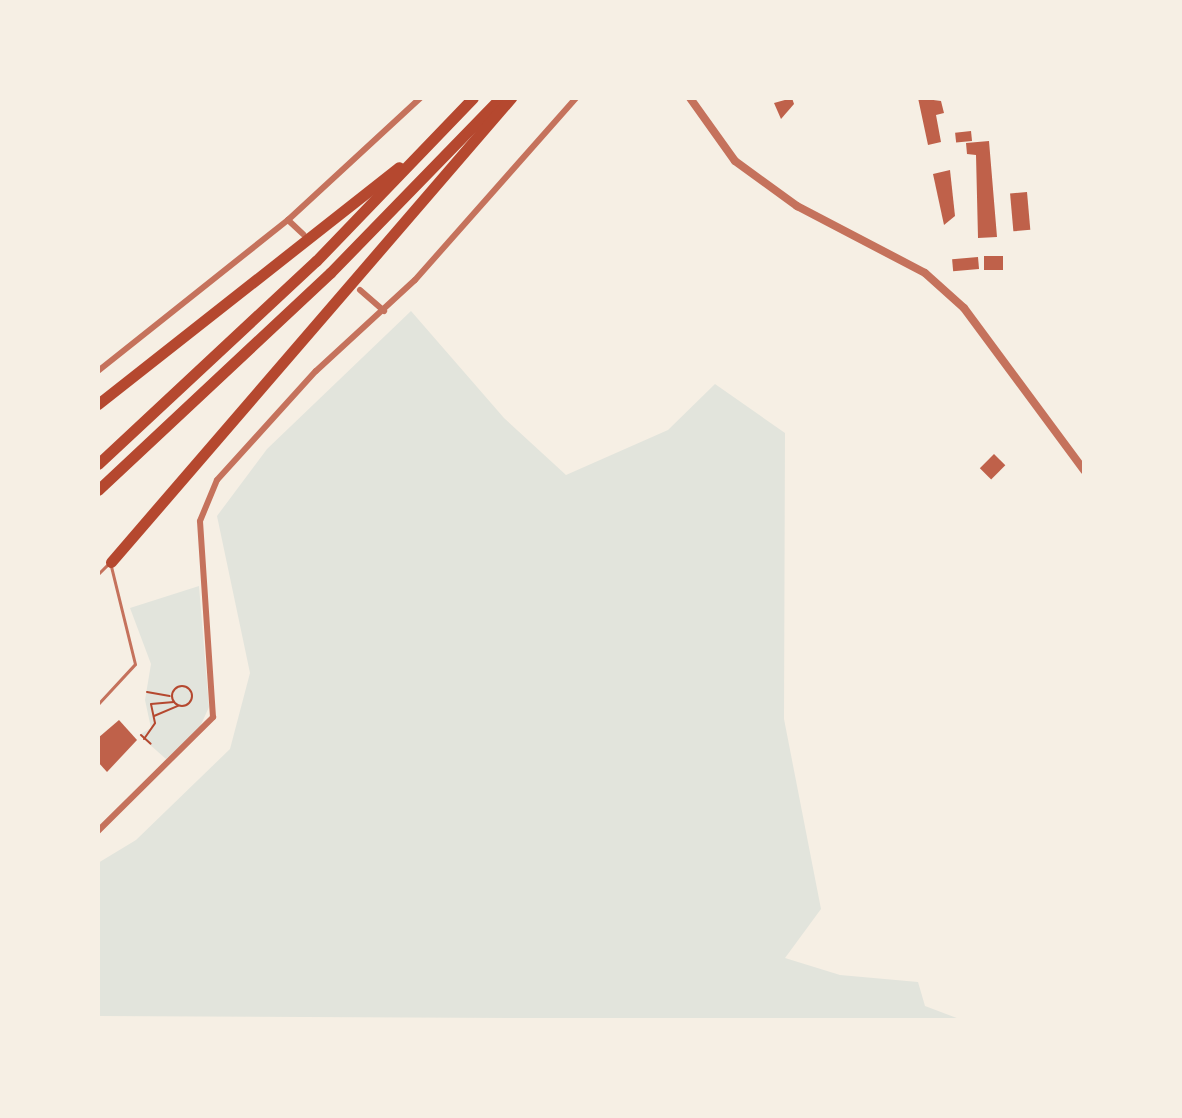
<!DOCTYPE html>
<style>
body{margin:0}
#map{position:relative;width:1182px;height:1118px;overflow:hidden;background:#f6efe4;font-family:"Roboto Condensed",sans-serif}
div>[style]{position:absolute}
.green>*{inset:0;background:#e2e4dc}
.building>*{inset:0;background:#bf614a;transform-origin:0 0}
.path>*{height:2px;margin:-1px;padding:0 1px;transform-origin:1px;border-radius:1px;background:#b5482f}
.path>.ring{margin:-1px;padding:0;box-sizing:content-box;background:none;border:2px solid #b5482f;border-radius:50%}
.service>*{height:3px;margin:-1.5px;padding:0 1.5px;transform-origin:1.5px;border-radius:1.5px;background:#c5725c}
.minor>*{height:6px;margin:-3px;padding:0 3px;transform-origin:3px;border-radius:3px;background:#c5725c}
.tertiary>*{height:8px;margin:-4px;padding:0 4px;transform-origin:4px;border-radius:4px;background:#c5725c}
.motorway>*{height:11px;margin:-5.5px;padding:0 5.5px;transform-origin:5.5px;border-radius:5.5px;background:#b5482f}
span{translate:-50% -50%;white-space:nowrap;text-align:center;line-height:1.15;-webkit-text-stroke:6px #f6efe4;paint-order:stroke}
.frame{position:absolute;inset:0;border:100px solid #f6efe4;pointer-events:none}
</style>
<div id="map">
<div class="green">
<div style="clip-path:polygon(411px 311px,504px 418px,566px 475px,668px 430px,715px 384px,785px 433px,784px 719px,821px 909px,785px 958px,840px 975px,918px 982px,925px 1006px,962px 1020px,98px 1016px,98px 863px,136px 840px,230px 749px,250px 673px,217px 516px,267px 449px)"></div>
<div style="clip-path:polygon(199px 586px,209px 707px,199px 729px,166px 759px,139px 735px,151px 728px,145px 700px,151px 664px,130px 608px)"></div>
</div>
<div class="building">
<div style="clip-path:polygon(792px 98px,794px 104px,781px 119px,774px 103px)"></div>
<div style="clip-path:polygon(918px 98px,941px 101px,944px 113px,936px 115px,941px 142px,928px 145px)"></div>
<div style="left:971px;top:131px;width:10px;height:16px;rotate:84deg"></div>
<div style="clip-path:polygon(989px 141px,997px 237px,978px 238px,976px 155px,967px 154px,966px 143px)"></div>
<div style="clip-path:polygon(950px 170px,955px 216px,944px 225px,933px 174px)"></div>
<div style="left:1027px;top:192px;width:38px;height:17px;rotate:85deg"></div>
<div style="left:1003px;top:256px;width:14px;height:19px;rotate:90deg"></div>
<div style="left:978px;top:257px;width:12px;height:26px;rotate:85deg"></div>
<div style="left:994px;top:454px;width:16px;height:20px;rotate:45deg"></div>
<div style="clip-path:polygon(119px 720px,137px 740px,107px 772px,98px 762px,98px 738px)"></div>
</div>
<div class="path">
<div class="ring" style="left:172px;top:686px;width:18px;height:18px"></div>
<div style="left:147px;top:692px;width:23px;rotate:10deg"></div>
<div style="left:154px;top:716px;width:26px;rotate:-23deg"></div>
<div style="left:141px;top:735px;width:13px;rotate:42deg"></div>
<div style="left:144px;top:739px;width:19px;rotate:-55deg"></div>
<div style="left:155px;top:723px;width:19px;rotate:-102deg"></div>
<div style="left:151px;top:704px;width:23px;rotate:-5deg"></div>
</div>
<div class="service">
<div style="left:98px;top:574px;width:14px;rotate:-45deg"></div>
<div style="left:98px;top:704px;width:54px;rotate:-47.2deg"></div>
<div style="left:135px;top:664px;width:101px;rotate:-103.8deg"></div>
</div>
<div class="minor">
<div style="left:288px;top:220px;width:21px;rotate:43deg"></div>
<div style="left:360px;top:290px;width:32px;rotate:41deg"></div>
<div style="left:98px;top:371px;width:243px;rotate:-38.5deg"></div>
<div style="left:288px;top:220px;width:180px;rotate:-42.7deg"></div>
<div style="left:98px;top:831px;width:162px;rotate:-44.7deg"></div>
<div style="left:213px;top:717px;width:196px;rotate:-93.8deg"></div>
<div style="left:200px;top:521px;width:44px;rotate:-67.5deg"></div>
<div style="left:217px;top:480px;width:147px;rotate:-47.8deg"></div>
<div style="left:316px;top:371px;width:134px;rotate:-42.6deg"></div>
<div style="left:415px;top:280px;width:243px;rotate:-48.5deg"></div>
</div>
<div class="tertiary">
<div style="left:690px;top:98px;width:77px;rotate:54.5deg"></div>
<div style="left:735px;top:161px;width:77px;rotate:36deg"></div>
<div style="left:797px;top:206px;width:144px;rotate:27.6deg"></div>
<div style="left:925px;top:273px;width:52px;rotate:41.9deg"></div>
<div style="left:964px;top:308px;width:202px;rotate:53.5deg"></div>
</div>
<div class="motorway">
<div style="left:98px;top:404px;width:383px;rotate:-38.2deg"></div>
<div style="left:98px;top:464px;width:298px;rotate:-43deg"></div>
<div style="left:316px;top:261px;width:226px;rotate:-46.1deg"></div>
<div style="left:98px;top:490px;width:318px;rotate:-43.1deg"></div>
<div style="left:330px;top:273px;width:244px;rotate:-45.8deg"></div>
<div style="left:111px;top:562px;width:613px;rotate:-49.24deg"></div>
</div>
<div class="frame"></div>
</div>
